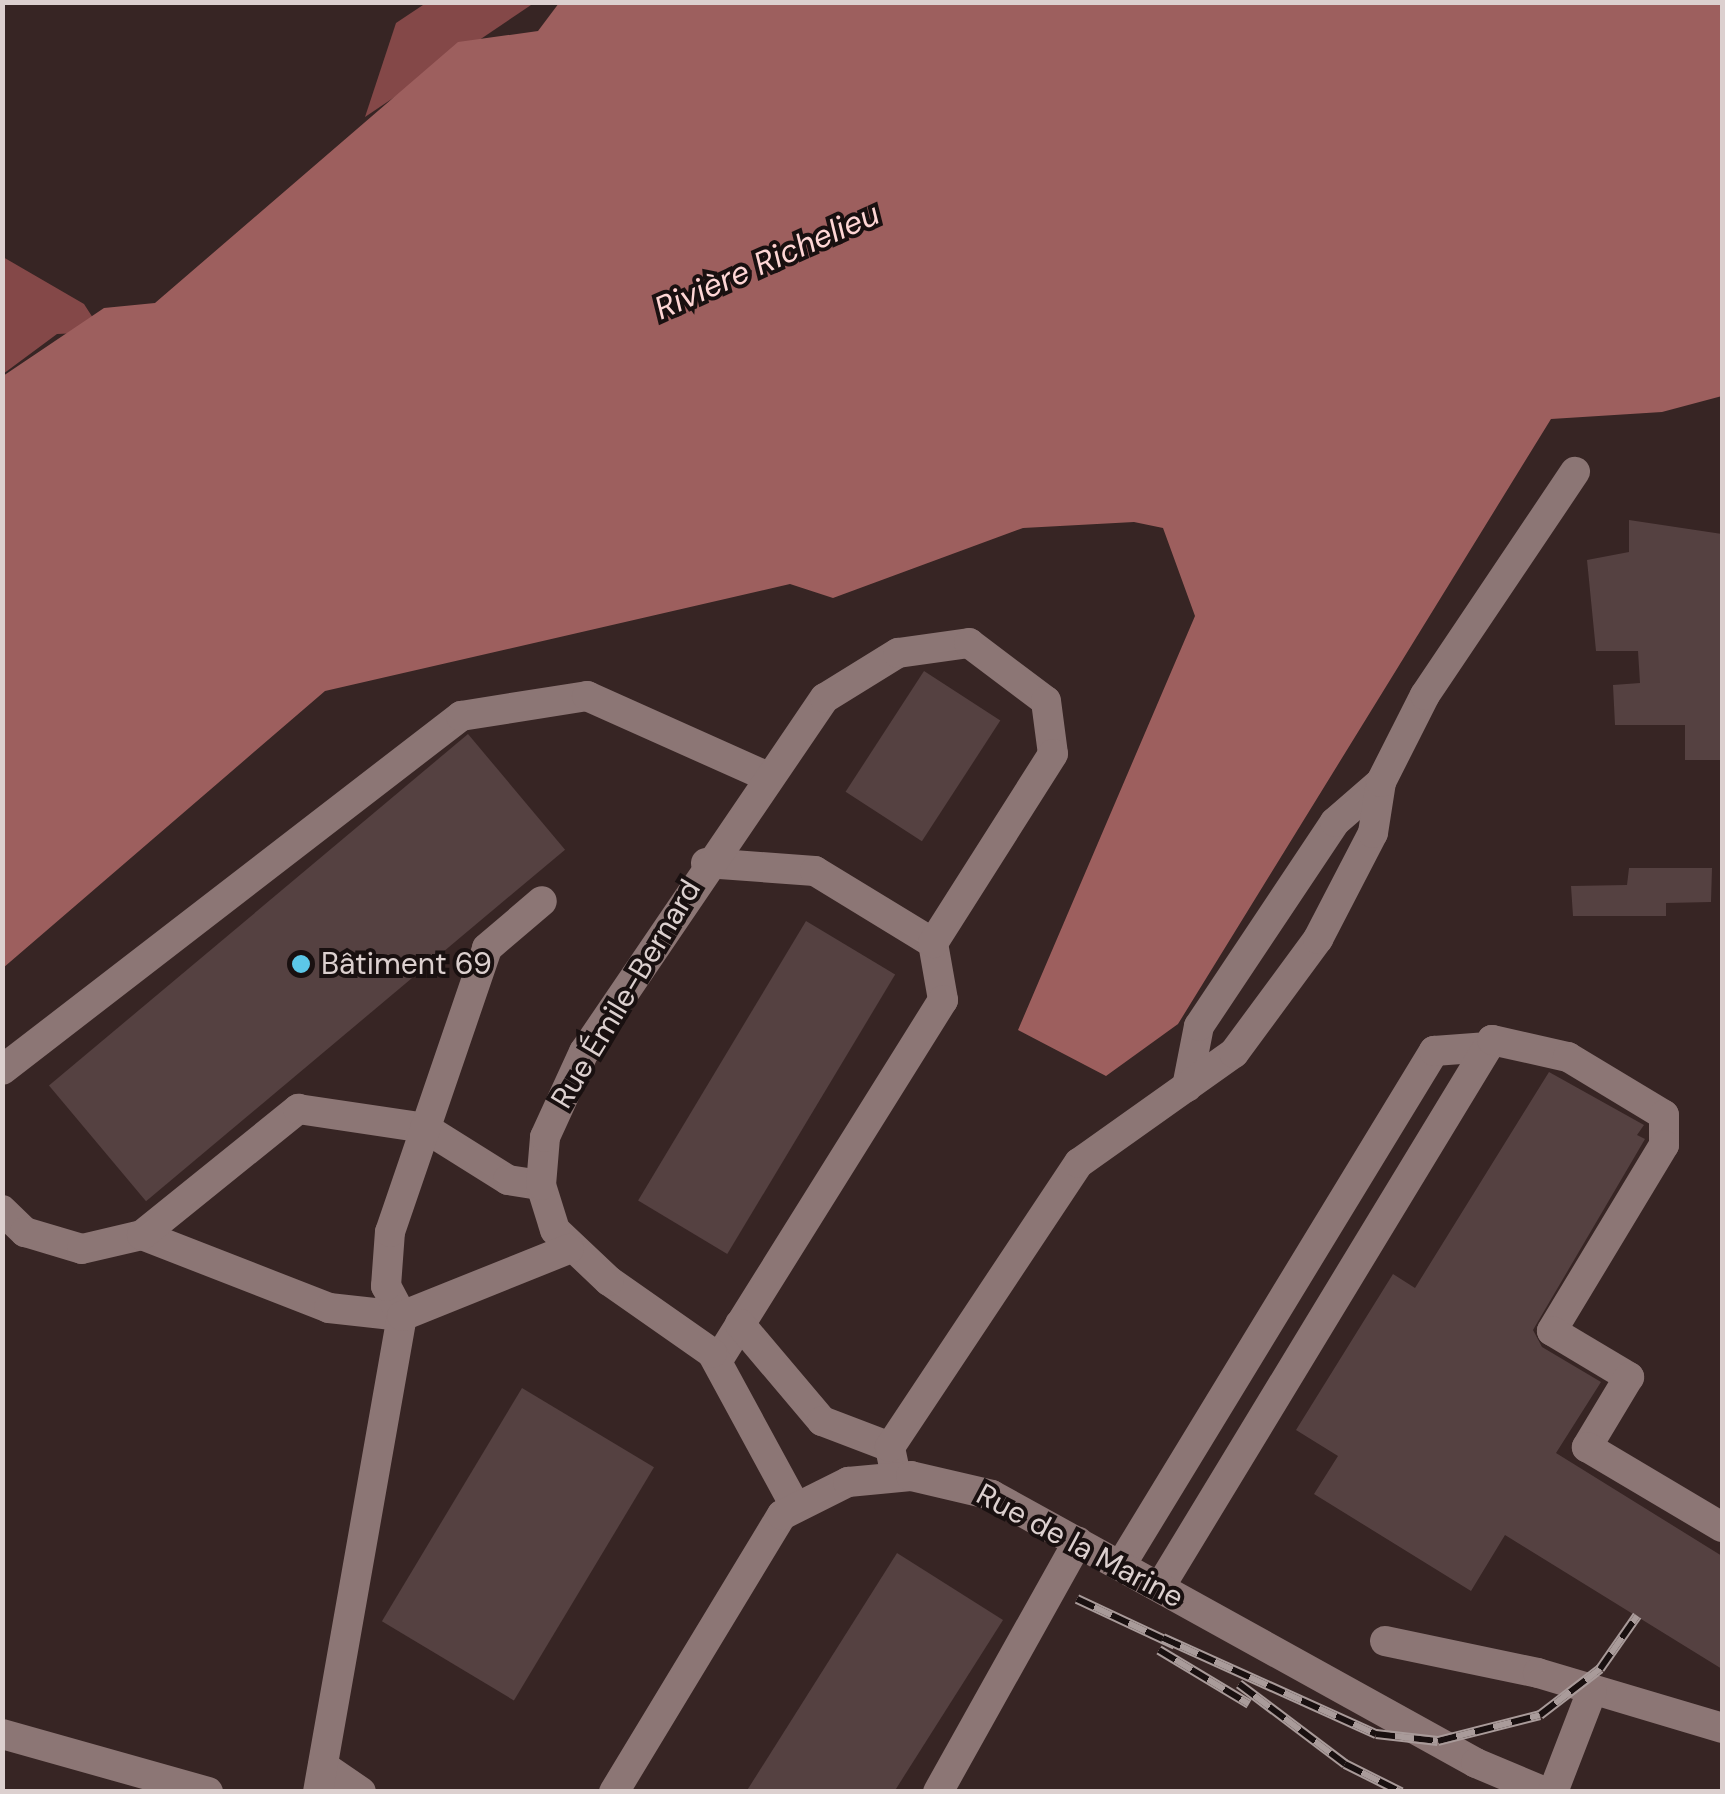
<!DOCTYPE html>
<meta charset="utf-8">
<style>
body{margin:0}
#map{position:relative;width:1725px;height:1794px;overflow:hidden;background:#372524;font-family:"DM Sans",sans-serif}
div>[style]{position:absolute}
.forest>*{inset:0;background:#844848}
.water>*{inset:0;background:#9d5f5e}
.building>*{inset:0;background:#554141;transform-origin:0 0}
.minor>*{height:30px;margin:-15px;padding:0 15px;transform-origin:15px;border-radius:15px;background:#8c7675}
.rail>*{height:10px;margin-top:-5px;transform-origin:0;background:repeating-linear-gradient(90deg,#191010 0 19px,#a99b9a 0 38px);box-sizing:border-box;border-block:2px solid #a99b9a}
.dots>*{width:28px;height:28px;translate:-50% -50%;box-sizing:border-box;border:5px solid #191010;border-radius:50%}
span{translate:-50% -50%;white-space:nowrap;text-align:center;line-height:1.15;-webkit-text-stroke:8px #191010;paint-order:stroke}
.poi-label{font-size:30px;color:#dcd0cf}
.left{translate:0 -50%;text-align:left}
.street-label{font-size:30px;color:#dcd0cf}
.water-label{font-size:32px;color:#fed6d5;font-style:italic}
.frame{position:absolute;inset:0;border:5px solid #dcd0cf;pointer-events:none}
</style>
<div id="map">
<div class="forest">
<div style="clip-path:polygon(426px 3px,534px 3px,365px 117px,396px 23px)"></div>
<div style="clip-path:polygon(3px 257px,84px 304px,102px 332px,57px 334px,3px 374px)"></div>
</div>
<div class="water">
<div style="clip-path:polygon(559px 3px,1722px 3px,1722px 396px,1662px 412px,1551px 419px,1178px 1024px,1106px 1076px,1018px 1030px,1195px 616px,1163px 528px,1134px 522px,1023px 528px,833px 598px,790px 584px,325px 691px,3px 968px,3px 376px,104px 308px,155px 303px,458px 42px,538px 31px)"></div>
</div>
<div class="building">
<div style="clip-path:polygon(1629px 520px,1722px 534px,1722px 760px,1685px 760px,1685px 725px,1615px 725px,1613px 685px,1640px 683px,1638px 651px,1596px 651px,1587px 560px,1629px 552px)"></div>
<div style="left:924px;top:671px;width:91px;height:144px;rotate:33deg"></div>
<div style="left:468px;top:734px;width:151px;height:547px;rotate:50deg"></div>
<div style="clip-path:polygon(1629px 868px,1712px 868px,1711px 902px,1666px 903px,1666px 916px,1573px 916px,1571px 886px,1627px 885px)"></div>
<div style="left:806px;top:921px;width:104px;height:326px;rotate:31deg"></div>
<div style="clip-path:polygon(1549px 1072px,1644px 1125px,1637px 1135px,1645px 1139px,1533px 1330px,1542px 1347px,1601px 1382px,1556px 1453px,1722px 1556px,1722px 1669px,1505px 1535px,1471px 1591px,1314px 1494px,1338px 1456px,1296px 1430px,1393px 1274px,1415px 1288px)"></div>
<div style="left:522px;top:1388px;width:154px;height:272px;rotate:31deg"></div>
<div style="clip-path:polygon(897px 1553px,1003px 1620px,894px 1792px,746px 1792px)"></div>
</div>
<div class="minor">
<div style="left:706px;top:863px;width:109px;rotate:4.2deg"></div>
<div style="left:815px;top:871px;width:138px;rotate:31.4deg"></div>
<div style="left:933px;top:943px;width:58px;rotate:80deg"></div>
<div style="left:943px;top:1000px;width:426px;rotate:122deg"></div>
<div style="left:2px;top:1070px;width:580px;rotate:-37.64deg"></div>
<div style="left:461px;top:716px;width:128px;rotate:-9deg"></div>
<div style="left:587px;top:696px;width:198px;rotate:24.1deg"></div>
<div style="left:1187px;top:1087px;width:62px;rotate:-78.9deg"></div>
<div style="left:1199px;top:1026px;width:245px;rotate:-56.3deg"></div>
<div style="left:1335px;top:822px;width:61px;rotate:-41deg"></div>
<div style="left:2px;top:1210px;width:32px;rotate:44deg"></div>
<div style="left:25px;top:1232px;width:59px;rotate:16.6deg"></div>
<div style="left:82px;top:1249px;width:62px;rotate:-13.1deg"></div>
<div style="left:142px;top:1235px;width:201px;rotate:21.3deg"></div>
<div style="left:329px;top:1308px;width:73px;rotate:6.3deg"></div>
<div style="left:142px;top:1235px;width:201px;rotate:-38.9deg"></div>
<div style="left:298px;top:1109px;width:128px;rotate:8.5deg"></div>
<div style="left:425px;top:1128px;width:98px;rotate:32.1deg"></div>
<div style="left:508px;top:1180px;width:33px;rotate:9deg"></div>
<div style="left:402px;top:1316px;width:34px;rotate:-118deg"></div>
<div style="left:386px;top:1286px;width:54px;rotate:-85.8deg"></div>
<div style="left:390px;top:1232px;width:300px;rotate:-71.1deg"></div>
<div style="left:487px;top:948px;width:72px;rotate:-40.5deg"></div>
<div style="left:740px;top:1324px;width:127px;rotate:49.8deg"></div>
<div style="left:822px;top:1421px;width:73px;rotate:20.9deg"></div>
<div style="left:896px;top:1476px;width:30px;rotate:-102deg"></div>
<div style="left:890px;top:1447px;width:341px;rotate:-56.4deg"></div>
<div style="left:1079px;top:1163px;width:190px;rotate:-35.4deg"></div>
<div style="left:1234px;top:1053px;width:142px;rotate:-53.6deg"></div>
<div style="left:1318px;top:939px;width:119px;rotate:-62.6deg"></div>
<div style="left:1373px;top:833px;width:52px;rotate:-81.1deg"></div>
<div style="left:1381px;top:782px;width:97px;rotate:-63.2deg"></div>
<div style="left:1425px;top:695px;width:269px;rotate:-56.1deg"></div>
<div style="left:794px;top:1504px;width:172px;rotate:-118.5deg"></div>
<div style="left:712px;top:1353px;width:126px;rotate:-145deg"></div>
<div style="left:609px;top:1281px;width:74px;rotate:-136.6deg"></div>
<div style="left:555px;top:1230px;width:47px;rotate:-107.3deg"></div>
<div style="left:541px;top:1185px;width:48px;rotate:-85.2deg"></div>
<div style="left:545px;top:1137px;width:94px;rotate:-65.4deg"></div>
<div style="left:584px;top:1052px;width:428px;rotate:-55.8deg"></div>
<div style="left:825px;top:698px;width:86px;rotate:-31.7deg"></div>
<div style="left:898px;top:653px;width:72px;rotate:-8deg"></div>
<div style="left:969px;top:643px;width:96px;rotate:37deg"></div>
<div style="left:1046px;top:701px;width:53px;rotate:82.5deg"></div>
<div style="left:1053px;top:754px;width:224px;rotate:122.4deg"></div>
<div style="left:1121px;top:1565px;width:602px;rotate:-58.66deg"></div>
<div style="left:1434px;top:1051px;width:54px;rotate:-4.2deg"></div>
<div style="left:1160px;top:1587px;width:640px;rotate:-58.74deg"></div>
<div style="left:1492px;top:1040px;width:78px;rotate:12.6deg"></div>
<div style="left:1568px;top:1057px;width:112px;rotate:31.1deg"></div>
<div style="left:1664px;top:1115px;width:30px;rotate:90deg"></div>
<div style="left:1664px;top:1145px;width:217px;rotate:121.1deg"></div>
<div style="left:1552px;top:1331px;width:90px;rotate:30.9deg"></div>
<div style="left:1629px;top:1377px;width:82px;rotate:121deg"></div>
<div style="left:1587px;top:1447px;width:157px;rotate:30.7deg"></div>
<div style="left:1385px;top:1641px;width:156px;rotate:11.8deg"></div>
<div style="left:1538px;top:1673px;width:192px;rotate:16.6deg"></div>
<div style="left:2px;top:1734px;width:214px;rotate:15.7deg"></div>
<div style="left:323px;top:1766px;width:46px;rotate:34.4deg"></div>
<div style="left:318px;top:1792px;width:483px;rotate:-80deg"></div>
<div style="left:402px;top:1316px;width:180px;rotate:-21.9deg"></div>
<div style="left:614px;top:1792px;width:324px;rotate:-58.8deg"></div>
<div style="left:782px;top:1515px;width:74px;rotate:-26.6deg"></div>
<div style="left:848px;top:1482px;width:63px;rotate:-5.4deg"></div>
<div style="left:911px;top:1476px;width:83px;rotate:13.2deg"></div>
<div style="left:992px;top:1495px;width:553px;rotate:28.97deg"></div>
<div style="left:1476px;top:1763px;width:75px;rotate:22.8deg"></div>
<div style="left:938px;top:1792px;width:287px;rotate:-60.8deg"></div>
<div style="left:1553px;top:1792px;width:108px;rotate:-68.9deg"></div>
</div>
<div class="rail">
<div style="left:1077px;top:1599px;width:108px;rotate:25.1deg"></div>
<div style="left:1163px;top:1638px;width:234px;rotate:24.3deg"></div>
<div style="left:1376px;top:1734px;width:62px;rotate:6.4deg"></div>
<div style="left:1438px;top:1741px;width:105px;rotate:-14.3deg"></div>
<div style="left:1540px;top:1715px;width:76px;rotate:-37.5deg"></div>
<div style="left:1600px;top:1669px;width:65px;rotate:-55.1deg"></div>
<div style="left:1159px;top:1650px;width:105px;rotate:31deg"></div>
<div style="left:1239px;top:1684px;width:133px;rotate:37deg"></div>
<div style="left:1345px;top:1764px;width:63px;rotate:26.6deg"></div>
</div>
<div class="dots">
<div style="left:301px;top:964px;background:#5cc7e8"></div>
</div>
<div class="poi-label">
<span class="left" style="left:321px;top:964px">Bâtiment 69</span>
</div>
<div class="street-label">
<span style="left:626px;top:994px;rotate:-59deg">Rue Émile-Bernard</span>
<span style="left:1080px;top:1546px;rotate:28deg">Rue de la Marine</span>
</div>
<div class="water-label">
<span style="left:767px;top:261px;rotate:-24deg">Rivière Richelieu</span>
</div>
<div class="frame"></div>
</div>
